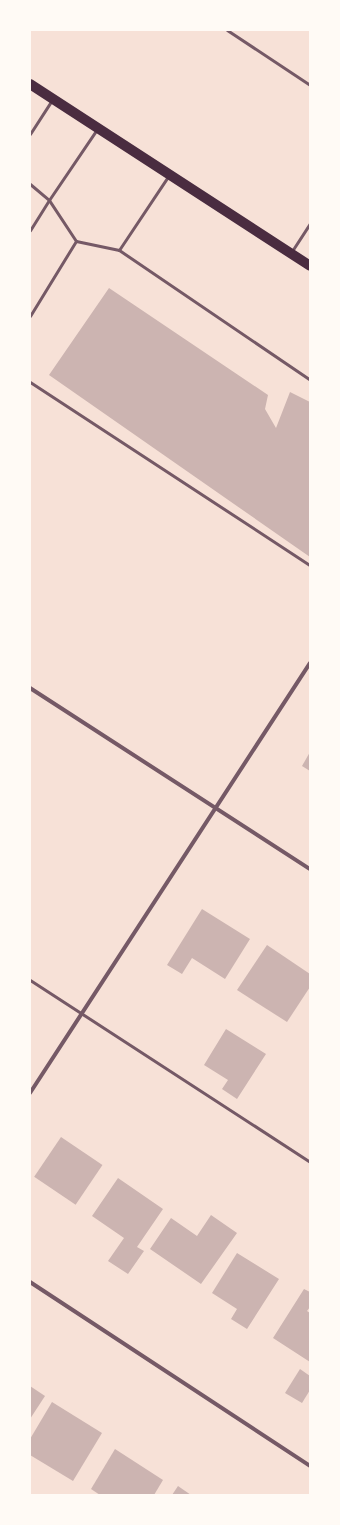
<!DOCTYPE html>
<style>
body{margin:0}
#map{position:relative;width:340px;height:1525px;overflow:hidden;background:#f7e1d7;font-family:Barlow,sans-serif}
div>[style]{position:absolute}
.building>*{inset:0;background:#ccb4b1;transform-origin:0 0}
.service>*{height:3px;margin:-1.5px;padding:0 1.5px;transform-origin:1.5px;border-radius:1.5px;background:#755966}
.minor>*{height:4px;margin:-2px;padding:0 2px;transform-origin:2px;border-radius:2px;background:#755966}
.primary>*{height:10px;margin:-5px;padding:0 5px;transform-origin:5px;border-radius:5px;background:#4a2c40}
span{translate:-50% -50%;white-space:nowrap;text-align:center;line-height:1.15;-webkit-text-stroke:4px #fffaf5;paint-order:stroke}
.frame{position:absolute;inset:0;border:31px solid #fffaf5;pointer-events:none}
</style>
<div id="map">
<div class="building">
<div style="clip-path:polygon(109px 288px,268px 395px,265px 409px,276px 428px,290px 392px,310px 402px,310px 557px,49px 375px)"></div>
<div style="clip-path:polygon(310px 752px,310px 771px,302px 766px)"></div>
<div style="clip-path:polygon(202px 909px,250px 939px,225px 979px,192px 958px,182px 974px,167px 965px)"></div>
<div style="clip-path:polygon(267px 945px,310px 974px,310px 987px,287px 1022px,237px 990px)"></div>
<div style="clip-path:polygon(226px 1029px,266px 1054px,237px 1099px,222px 1089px,228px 1080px,204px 1065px)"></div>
<div style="left:61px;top:1137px;width:50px;height:48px;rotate:34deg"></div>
<div style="clip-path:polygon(118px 1178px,163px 1209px,137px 1247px,144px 1251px,128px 1274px,108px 1261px,124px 1238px,92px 1216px)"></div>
<div style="clip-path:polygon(211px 1215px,237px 1233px,201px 1284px,150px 1249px,171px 1218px,197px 1236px)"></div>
<div style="clip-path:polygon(237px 1253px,279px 1279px,247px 1329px,231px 1319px,237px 1309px,212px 1293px)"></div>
<div style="clip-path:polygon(304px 1289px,310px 1292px,310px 1307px,307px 1311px,310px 1313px,310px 1362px,273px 1338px)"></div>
<div style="clip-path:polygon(300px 1369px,310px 1376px,310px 1390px,302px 1403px,285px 1393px)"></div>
<div style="clip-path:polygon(30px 1386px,45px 1396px,30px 1419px)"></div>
<div style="clip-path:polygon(52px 1402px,102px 1433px,73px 1481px,30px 1455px,30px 1439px)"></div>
<div style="clip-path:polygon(115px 1449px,163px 1480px,154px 1495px,100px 1495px,91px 1489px)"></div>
<div style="clip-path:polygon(178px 1486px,191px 1495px,172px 1495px)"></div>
</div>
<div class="service">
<div style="left:227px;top:30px;width:100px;rotate:33.5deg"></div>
<div style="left:30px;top:134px;width:40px;rotate:-57.1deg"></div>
<div style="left:30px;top:184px;width:25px;rotate:40deg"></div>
<div style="left:49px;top:200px;width:36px;rotate:122deg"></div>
<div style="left:76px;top:241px;width:44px;rotate:11.8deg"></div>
<div style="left:119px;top:250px;width:231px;rotate:34.2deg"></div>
<div style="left:119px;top:250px;width:90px;rotate:-56.3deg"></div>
<div style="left:292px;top:251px;width:33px;rotate:-57deg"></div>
<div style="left:30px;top:316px;width:88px;rotate:-58.5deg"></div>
<div style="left:76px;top:241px;width:49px;rotate:-123.4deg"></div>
<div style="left:49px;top:200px;width:86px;rotate:-55.9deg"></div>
<div style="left:30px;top:382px;width:334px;rotate:33.2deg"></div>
<div style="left:30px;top:980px;width:334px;rotate:33deg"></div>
</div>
<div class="minor">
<div style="left:30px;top:688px;width:333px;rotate:32.9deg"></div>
<div style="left:30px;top:1093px;width:513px;rotate:-56.93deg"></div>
<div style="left:30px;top:1282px;width:335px;rotate:33.3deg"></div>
</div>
<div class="primary">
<div style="left:30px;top:84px;width:334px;rotate:33deg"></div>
</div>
<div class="frame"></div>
</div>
